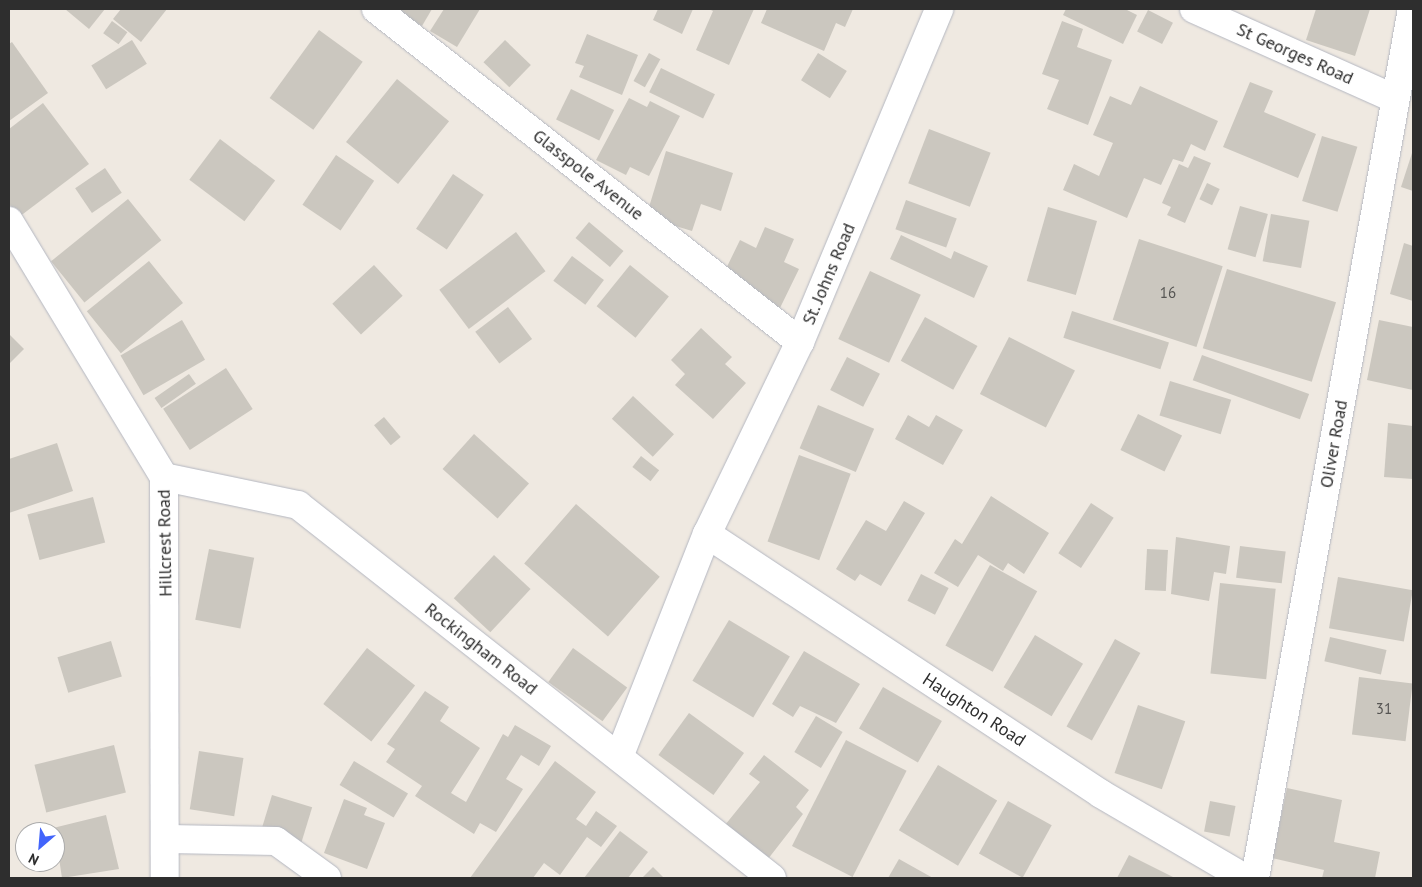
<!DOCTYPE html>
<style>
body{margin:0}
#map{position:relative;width:1422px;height:887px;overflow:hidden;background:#efe9e1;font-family:"PT Sans",sans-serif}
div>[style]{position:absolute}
.building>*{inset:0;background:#cbc7bf;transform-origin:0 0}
.roads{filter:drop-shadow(0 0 1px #b4b7c1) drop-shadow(0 0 1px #b4b7c1)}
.minor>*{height:28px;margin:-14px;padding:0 14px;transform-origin:14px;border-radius:14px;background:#fff}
span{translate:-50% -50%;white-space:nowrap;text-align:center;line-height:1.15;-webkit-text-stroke:4px #fff;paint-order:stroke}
.number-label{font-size:15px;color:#555452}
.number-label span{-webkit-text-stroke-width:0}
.street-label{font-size:18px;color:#2e2e2e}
.frame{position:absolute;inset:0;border:10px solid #2e2e2e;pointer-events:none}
.north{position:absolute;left:15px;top:822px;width:50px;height:50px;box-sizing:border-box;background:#fff;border:1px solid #ababab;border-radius:50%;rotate:207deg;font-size:14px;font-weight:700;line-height:20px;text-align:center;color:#2e2e2e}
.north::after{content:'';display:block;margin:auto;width:18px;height:22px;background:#4264fb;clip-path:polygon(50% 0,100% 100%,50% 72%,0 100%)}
</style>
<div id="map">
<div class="building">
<div style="clip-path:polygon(65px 9px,105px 9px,89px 29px)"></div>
<div style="clip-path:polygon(121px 9px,167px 9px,141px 42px,113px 19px)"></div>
<div style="clip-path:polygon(400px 9px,432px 9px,422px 26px,398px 12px)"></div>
<div style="clip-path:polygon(444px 9px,480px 9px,457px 47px,430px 31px)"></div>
<div style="clip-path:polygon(658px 9px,693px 9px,682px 34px,653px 20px)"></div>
<div style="clip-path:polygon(709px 9px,754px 9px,729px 65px,696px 50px,713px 11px)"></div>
<div style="clip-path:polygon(767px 9px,853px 9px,845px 27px,836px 23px,824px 51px,761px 23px)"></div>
<div style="clip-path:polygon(1066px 9px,1125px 9px,1137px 15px,1123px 44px,1063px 15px)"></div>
<div style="clip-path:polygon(1316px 9px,1370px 9px,1355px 56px,1306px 40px)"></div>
<div style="left:1148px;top:10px;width:28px;height:24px;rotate:27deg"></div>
<div style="left:112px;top:21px;width:19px;height:15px;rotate:36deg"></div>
<div style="clip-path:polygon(1062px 21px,1083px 29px,1077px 47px,1112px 60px,1088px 125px,1047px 109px,1059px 80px,1042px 74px)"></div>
<div style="left:319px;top:30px;width:54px;height:84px;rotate:36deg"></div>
<div style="clip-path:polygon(587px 34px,638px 55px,622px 95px,579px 77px,584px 66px,575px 63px)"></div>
<div style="left:132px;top:40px;width:28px;height:48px;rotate:58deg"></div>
<div style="left:505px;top:40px;width:36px;height:31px;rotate:44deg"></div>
<div style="clip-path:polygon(12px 42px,48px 93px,9px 121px,9px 44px)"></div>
<div style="left:649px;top:53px;width:13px;height:32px;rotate:29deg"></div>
<div style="left:818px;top:53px;width:34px;height:32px;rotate:32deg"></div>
<div style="left:661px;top:68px;width:60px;height:27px;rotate:26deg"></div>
<div style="left:397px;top:79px;width:67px;height:81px;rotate:39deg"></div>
<div style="clip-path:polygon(1250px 82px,1273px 91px,1264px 112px,1316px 134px,1298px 178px,1223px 147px)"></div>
<div style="clip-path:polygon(1140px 86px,1218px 121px,1205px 151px,1191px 144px,1183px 162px,1173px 159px,1161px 185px,1144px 178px,1127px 218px,1063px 190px,1074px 164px,1099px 176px,1113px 143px,1093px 135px,1110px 96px,1131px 105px)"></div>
<div style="left:571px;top:89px;width:48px;height:34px;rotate:26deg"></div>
<div style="clip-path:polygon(629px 98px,647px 107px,650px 101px,680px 116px,649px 176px,630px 167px,626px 175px,596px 160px)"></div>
<div style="clip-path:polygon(43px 103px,89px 164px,19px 217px,9px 204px,9px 129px)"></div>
<div style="left:929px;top:129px;width:66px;height:58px;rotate:21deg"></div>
<div style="left:1322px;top:136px;width:37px;height:68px;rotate:17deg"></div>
<div style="left:220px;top:139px;width:69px;height:51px;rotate:37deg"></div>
<div style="clip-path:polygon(1413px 150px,1413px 191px,1401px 187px)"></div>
<div style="clip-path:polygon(666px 151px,733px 173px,721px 211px,701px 204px,692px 231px,646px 217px)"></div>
<div style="left:336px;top:155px;width:46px;height:60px;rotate:34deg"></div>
<div style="clip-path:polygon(1194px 156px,1211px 163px,1185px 223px,1167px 215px,1171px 207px,1162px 203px,1179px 164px,1188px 168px)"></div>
<div style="left:105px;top:168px;width:30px;height:36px;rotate:56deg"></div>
<div style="left:453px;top:174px;width:37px;height:66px;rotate:34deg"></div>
<div style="left:1207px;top:183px;width:14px;height:18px;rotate:25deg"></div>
<div style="left:128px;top:199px;width:53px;height:99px;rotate:51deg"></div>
<div style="left:906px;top:200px;width:54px;height:31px;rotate:20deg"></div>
<div style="left:1240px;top:206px;width:29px;height:45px;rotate:16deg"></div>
<div style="left:1048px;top:207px;width:51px;height:77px;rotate:16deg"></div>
<div style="left:1271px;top:214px;width:39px;height:48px;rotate:10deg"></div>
<div style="left:589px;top:222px;width:45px;height:21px;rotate:40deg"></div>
<div style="clip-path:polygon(765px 227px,794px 239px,784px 262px,799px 269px,780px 308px,721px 279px,740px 240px,756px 248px)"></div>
<div style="left:516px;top:232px;width:49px;height:96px;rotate:53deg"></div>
<div style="clip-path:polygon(901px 235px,951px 259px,954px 251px,988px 266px,974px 298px,890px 259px)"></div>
<div style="left:1139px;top:239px;width:88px;height:85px;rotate:18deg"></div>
<div style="clip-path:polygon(1404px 243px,1413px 246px,1413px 301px,1390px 294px)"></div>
<div style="left:572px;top:256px;width:40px;height:31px;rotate:37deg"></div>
<div style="left:149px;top:261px;width:54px;height:80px;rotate:51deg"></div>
<div style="left:374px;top:265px;width:42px;height:57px;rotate:47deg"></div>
<div style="left:630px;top:265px;width:50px;height:53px;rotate:39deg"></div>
<div style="left:1227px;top:269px;width:114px;height:83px;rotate:17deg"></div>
<div style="left:870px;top:271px;width:56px;height:75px;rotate:25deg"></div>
<div style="left:508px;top:307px;width:40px;height:41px;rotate:53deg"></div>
<div style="left:1072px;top:311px;width:102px;height:28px;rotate:18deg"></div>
<div style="left:925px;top:317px;width:60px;height:50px;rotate:29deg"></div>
<div style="left:182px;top:320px;width:46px;height:71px;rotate:60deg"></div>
<div style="clip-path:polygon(1379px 320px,1413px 327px,1413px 390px,1367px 380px)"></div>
<div style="clip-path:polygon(701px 328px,732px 357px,725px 364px,746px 383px,713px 419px,675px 385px,685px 374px,671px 360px)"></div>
<div style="clip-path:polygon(9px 334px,24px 349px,9px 364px)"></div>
<div style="left:1009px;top:337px;width:74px;height:64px;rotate:27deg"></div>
<div style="left:1202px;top:355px;width:114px;height:27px;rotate:20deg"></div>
<div style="left:847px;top:357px;width:37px;height:37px;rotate:27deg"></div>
<div style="left:226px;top:368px;width:49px;height:75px;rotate:57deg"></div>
<div style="left:189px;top:374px;width:12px;height:42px;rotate:55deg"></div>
<div style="left:1170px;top:381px;width:64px;height:36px;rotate:17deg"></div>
<div style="left:633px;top:396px;width:56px;height:31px;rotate:43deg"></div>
<div style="left:818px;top:405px;width:61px;height:47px;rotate:23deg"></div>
<div style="left:1138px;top:414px;width:49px;height:40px;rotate:26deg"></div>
<div style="clip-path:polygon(908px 415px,929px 427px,936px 415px,963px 430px,943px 465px,895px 439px)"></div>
<div style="left:384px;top:417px;width:26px;height:13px;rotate:50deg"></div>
<div style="clip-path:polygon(1388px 423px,1413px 426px,1413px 479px,1384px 477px)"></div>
<div style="left:474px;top:434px;width:74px;height:47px;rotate:42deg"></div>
<div style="clip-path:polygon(57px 443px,73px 491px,9px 513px,9px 459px)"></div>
<div style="left:799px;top:455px;width:55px;height:92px;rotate:20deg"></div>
<div style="left:641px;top:456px;width:23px;height:14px;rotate:38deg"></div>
<div style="clip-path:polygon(991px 496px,1049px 533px,1024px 574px,1008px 563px,1003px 571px,978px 555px,958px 587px,934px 573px,955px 539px,962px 544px)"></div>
<div style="left:93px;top:497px;width:47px;height:68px;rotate:75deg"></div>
<div style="clip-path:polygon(904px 501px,925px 513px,881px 586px,860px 574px,855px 581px,836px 569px,866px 520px,886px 531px)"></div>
<div style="left:1091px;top:503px;width:27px;height:60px;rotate:33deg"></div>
<div style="left:576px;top:504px;width:111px;height:79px;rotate:41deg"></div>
<div style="clip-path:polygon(1176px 537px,1230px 546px,1226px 574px,1214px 572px,1209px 601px,1171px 594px)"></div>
<div style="left:1240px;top:546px;width:46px;height:32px;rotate:7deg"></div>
<div style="left:209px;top:549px;width:46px;height:72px;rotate:11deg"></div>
<div style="left:1147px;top:549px;width:21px;height:41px;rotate:3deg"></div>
<div style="left:494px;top:555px;width:50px;height:59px;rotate:43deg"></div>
<div style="left:990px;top:565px;width:54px;height:92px;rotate:29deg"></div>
<div style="left:921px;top:574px;width:31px;height:30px;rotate:27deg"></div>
<div style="left:1338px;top:577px;width:76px;height:52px;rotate:10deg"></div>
<div style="left:1220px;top:583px;width:56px;height:91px;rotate:6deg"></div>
<div style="left:729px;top:620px;width:71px;height:71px;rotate:31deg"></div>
<div style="left:1035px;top:635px;width:56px;height:61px;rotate:31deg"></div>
<div style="left:1330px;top:637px;width:58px;height:25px;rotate:13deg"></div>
<div style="left:1115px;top:639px;width:29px;height:100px;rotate:29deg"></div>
<div style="left:111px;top:641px;width:37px;height:56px;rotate:73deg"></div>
<div style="left:367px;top:648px;width:61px;height:71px;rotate:38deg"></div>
<div style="left:573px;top:648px;width:67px;height:42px;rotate:36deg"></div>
<div style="clip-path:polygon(804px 651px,860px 684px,836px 723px,800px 706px,793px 717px,772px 704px)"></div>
<div style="left:1359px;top:677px;width:54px;height:58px;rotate:7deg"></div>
<div style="left:883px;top:687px;width:68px;height:48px;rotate:30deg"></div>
<div style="clip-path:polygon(425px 691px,449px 707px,440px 721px,480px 748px,451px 793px,466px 802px,503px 734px,508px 737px,515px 725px,551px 746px,539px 766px,521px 755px,506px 779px,523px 789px,496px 832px,480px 823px,474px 834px,415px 796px,422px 786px,386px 762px,395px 749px,387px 744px)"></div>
<div style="left:1138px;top:705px;width:50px;height:72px;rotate:19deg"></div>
<div style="left:689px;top:713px;width:68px;height:52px;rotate:36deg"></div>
<div style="left:816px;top:716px;width:31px;height:42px;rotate:31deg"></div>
<div style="left:846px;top:740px;width:68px;height:119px;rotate:27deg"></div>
<div style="left:114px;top:745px;width:49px;height:82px;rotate:76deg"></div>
<div style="left:199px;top:751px;width:45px;height:59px;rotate:9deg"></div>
<div style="clip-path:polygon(764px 755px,809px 790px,796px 807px,803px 814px,768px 859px,725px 825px,760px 782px,749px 774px)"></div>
<div style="left:354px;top:761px;width:63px;height:28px;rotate:31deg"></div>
<div style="clip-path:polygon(555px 761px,596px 792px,576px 819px,586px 826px,596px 811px,617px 826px,601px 847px,587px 837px,560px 875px,544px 863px,533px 878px,470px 878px)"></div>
<div style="left:938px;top:765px;width:69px;height:76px;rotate:31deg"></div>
<div style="clip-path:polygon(1287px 788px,1342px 800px,1334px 842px,1380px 852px,1375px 878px,1322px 878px,1324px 870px,1272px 858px)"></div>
<div style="left:272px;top:795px;width:42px;height:46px;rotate:17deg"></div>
<div style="clip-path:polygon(344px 799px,367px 808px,364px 815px,385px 823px,367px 869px,324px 853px)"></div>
<div style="left:1008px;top:801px;width:50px;height:60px;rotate:29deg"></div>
<div style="left:1210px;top:801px;width:26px;height:31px;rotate:11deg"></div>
<div style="clip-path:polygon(106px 815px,119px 869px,62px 878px,55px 832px,49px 829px)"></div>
<div style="clip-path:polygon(620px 831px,648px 852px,628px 878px,584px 878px)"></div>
<div style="clip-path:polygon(1129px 855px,1175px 878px,1117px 878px)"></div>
<div style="clip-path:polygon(899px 859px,933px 878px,888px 878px)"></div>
<div style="clip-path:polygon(653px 867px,664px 878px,642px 878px)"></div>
</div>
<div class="roads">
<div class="minor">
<div style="left:376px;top:9px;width:539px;rotate:38.15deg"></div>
<div style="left:1194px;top:9px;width:220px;rotate:24.1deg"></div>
<div style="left:9px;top:221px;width:299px;rotate:58.8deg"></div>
<div style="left:164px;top:477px;width:401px;rotate:89.9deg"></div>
<div style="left:164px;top:477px;width:137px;rotate:11.8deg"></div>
<div style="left:298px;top:505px;width:603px;rotate:38.2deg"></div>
<div style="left:707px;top:534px;width:472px;rotate:33.4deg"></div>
<div style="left:1101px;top:794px;width:167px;rotate:30.3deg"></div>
<div style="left:619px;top:757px;width:240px;rotate:-68.5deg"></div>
<div style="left:707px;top:534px;width:213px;rotate:-64.2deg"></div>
<div style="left:800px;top:342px;width:361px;rotate:-67.3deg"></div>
<div style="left:168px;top:839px;width:108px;rotate:1.1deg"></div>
<div style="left:276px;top:841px;width:63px;rotate:36deg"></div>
<div style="left:1255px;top:878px;width:883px;rotate:-79.76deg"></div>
</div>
</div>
<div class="number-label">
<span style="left:1168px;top:293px">16</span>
<span style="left:1384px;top:709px">31</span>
</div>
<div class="street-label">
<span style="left:1295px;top:54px;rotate:24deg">St Georges Road</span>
<span style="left:588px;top:175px;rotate:38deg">Glasspole Avenue</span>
<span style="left:829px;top:274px;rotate:-67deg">St. Johns Road</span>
<span style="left:1334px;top:444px;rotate:-80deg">Oliver Road</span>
<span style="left:165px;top:543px;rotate:-91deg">Hillcrest Road</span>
<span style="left:481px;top:649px;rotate:38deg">Rockingham Road</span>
<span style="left:974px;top:710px;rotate:33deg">Haughton Road</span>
</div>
<div class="frame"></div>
<div class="north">N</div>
</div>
